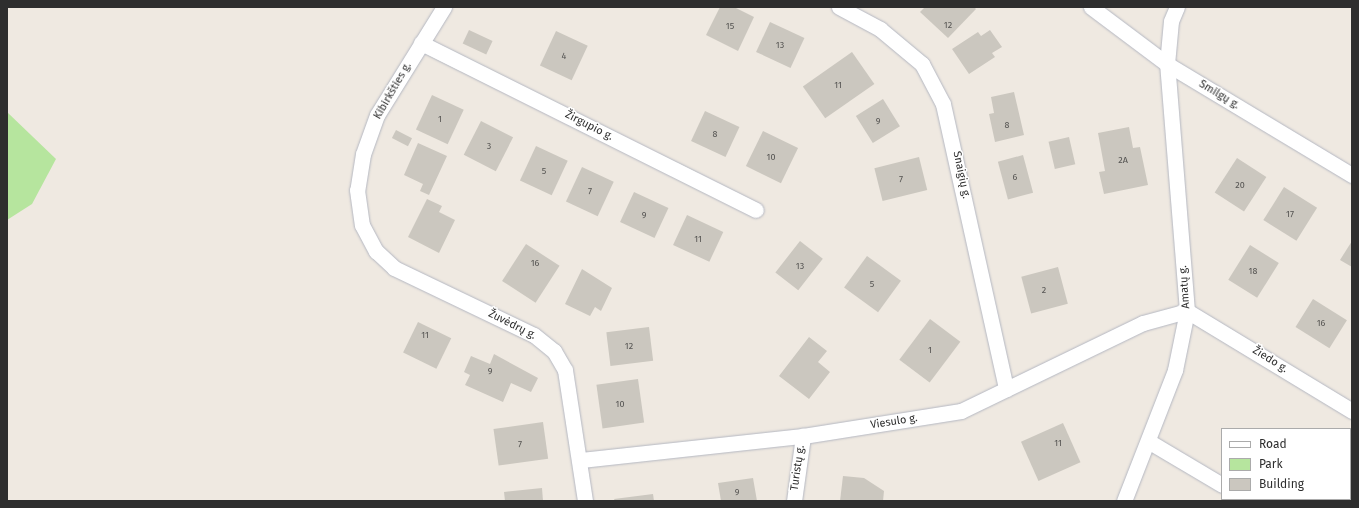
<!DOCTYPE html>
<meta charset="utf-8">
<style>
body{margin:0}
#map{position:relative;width:1359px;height:508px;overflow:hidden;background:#efe9e1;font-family:"Fira Sans",sans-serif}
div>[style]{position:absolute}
.green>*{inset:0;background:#b6e59e}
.building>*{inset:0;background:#cbc7bf;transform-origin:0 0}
.roads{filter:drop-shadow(0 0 1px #b4b7c1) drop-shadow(0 0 1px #b4b7c1)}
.minor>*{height:15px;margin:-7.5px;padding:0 7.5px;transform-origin:7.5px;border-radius:7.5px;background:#fff}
span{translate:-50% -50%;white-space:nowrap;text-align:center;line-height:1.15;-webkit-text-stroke:3px #fff;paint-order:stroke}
.number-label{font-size:9px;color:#555452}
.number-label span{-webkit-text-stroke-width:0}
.street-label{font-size:11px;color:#2e2e2e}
.frame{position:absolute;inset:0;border:8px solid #2e2e2e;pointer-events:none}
.legend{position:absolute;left:1221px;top:428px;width:130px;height:72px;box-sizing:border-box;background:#fff;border:1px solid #ababab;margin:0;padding:5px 7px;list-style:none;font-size:12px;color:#2e2e2e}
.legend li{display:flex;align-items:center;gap:8px;height:20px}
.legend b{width:20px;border:1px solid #ababab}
</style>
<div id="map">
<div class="green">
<div style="clip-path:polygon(7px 112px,56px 159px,32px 204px,7px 220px)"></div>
</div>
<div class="building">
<div style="clip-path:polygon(720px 7px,734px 7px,754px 17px,738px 51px,706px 35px)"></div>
<div style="clip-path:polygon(925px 7px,974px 7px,976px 9px,948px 38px,920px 12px)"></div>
<div style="left:770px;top:22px;width:38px;height:33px;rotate:25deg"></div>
<div style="left:469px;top:30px;width:26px;height:15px;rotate:25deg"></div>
<div style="clip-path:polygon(990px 30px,1002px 47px,992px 53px,995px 57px,969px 74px,952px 49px,978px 32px,981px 36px)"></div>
<div style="left:556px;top:31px;width:35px;height:38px;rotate:25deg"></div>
<div style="left:852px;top:52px;width:39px;height:60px;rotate:55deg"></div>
<div style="clip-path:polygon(1014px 92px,1024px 135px,995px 142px,989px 114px,994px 113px,991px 97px)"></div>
<div style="left:432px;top:95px;width:35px;height:38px;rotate:25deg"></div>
<div style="left:883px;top:99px;width:32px;height:32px;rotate:58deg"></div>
<div style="left:705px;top:111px;width:38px;height:33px;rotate:25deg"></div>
<div style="left:481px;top:121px;width:36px;height:38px;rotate:27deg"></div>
<div style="clip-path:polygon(1129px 127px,1133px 148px,1140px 147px,1148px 185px,1104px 194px,1099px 172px,1105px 171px,1098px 133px)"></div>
<div style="left:396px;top:130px;width:18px;height:9px;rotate:27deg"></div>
<div style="left:763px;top:131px;width:39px;height:39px;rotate:26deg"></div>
<div style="left:1069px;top:137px;width:28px;height:21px;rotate:77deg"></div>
<div style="clip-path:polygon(418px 143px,447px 156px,429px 195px,420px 191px,423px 184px,404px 175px)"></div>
<div style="left:536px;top:146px;width:35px;height:38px;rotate:25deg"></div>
<div style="left:1023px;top:155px;width:39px;height:26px;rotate:75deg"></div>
<div style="left:919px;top:157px;width:34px;height:46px;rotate:76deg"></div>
<div style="left:1237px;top:158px;width:35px;height:41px;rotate:33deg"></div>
<div style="left:582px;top:167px;width:35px;height:38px;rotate:25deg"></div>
<div style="left:1284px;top:187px;width:39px;height:39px;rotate:32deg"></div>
<div style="left:634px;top:192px;width:38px;height:33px;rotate:25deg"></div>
<div style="clip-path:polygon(427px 199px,442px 206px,439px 212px,455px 220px,439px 253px,408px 237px)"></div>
<div style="left:687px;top:215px;width:40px;height:33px;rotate:25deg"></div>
<div style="left:800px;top:241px;width:29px;height:40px;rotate:38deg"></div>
<div style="clip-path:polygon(1352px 241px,1352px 267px,1340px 260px)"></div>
<div style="left:526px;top:244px;width:40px;height:44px;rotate:33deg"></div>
<div style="left:1250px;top:245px;width:34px;height:41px;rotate:32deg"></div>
<div style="left:867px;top:256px;width:42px;height:39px;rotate:36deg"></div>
<div style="left:1058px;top:267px;width:38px;height:38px;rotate:75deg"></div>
<div style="clip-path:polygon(582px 269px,612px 288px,601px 311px,595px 307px,590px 316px,565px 304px)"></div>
<div style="left:1313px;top:299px;width:40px;height:33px;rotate:32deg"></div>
<div style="left:930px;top:319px;width:38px;height:51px;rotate:37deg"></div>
<div style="left:418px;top:322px;width:37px;height:34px;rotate:26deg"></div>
<div style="left:649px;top:327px;width:34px;height:43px;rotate:83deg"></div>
<div style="clip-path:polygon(809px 337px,827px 351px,818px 362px,830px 372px,809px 399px,779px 376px)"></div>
<div style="clip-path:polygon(494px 354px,538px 378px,531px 392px,511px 383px,503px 402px,465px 385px,470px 375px,464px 372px,471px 356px,490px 364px)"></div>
<div style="left:638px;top:379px;width:44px;height:42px;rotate:82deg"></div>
<div style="left:543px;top:422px;width:37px;height:50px;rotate:82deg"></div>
<div style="left:1063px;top:423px;width:43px;height:46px;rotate:66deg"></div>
<div style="clip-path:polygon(843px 476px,864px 478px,884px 491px,883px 501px,840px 501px)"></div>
<div style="clip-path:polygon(753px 478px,757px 501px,721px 501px,718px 483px)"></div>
<div style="clip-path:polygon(542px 488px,543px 501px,505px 501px,504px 492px)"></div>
<div style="clip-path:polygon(653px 494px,654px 501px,615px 501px,614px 499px)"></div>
</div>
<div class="roads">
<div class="minor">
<div style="left:444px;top:7px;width:127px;rotate:121.8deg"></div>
<div style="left:377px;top:115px;width:41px;rotate:109.7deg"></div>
<div style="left:363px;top:154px;width:36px;rotate:99deg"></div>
<div style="left:357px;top:190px;width:35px;rotate:82deg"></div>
<div style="left:362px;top:225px;width:30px;rotate:62deg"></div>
<div style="left:376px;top:251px;width:25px;rotate:43deg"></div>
<div style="left:394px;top:268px;width:155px;rotate:25.6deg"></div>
<div style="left:534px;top:335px;width:26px;rotate:39deg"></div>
<div style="left:554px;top:351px;width:22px;rotate:60deg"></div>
<div style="left:565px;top:370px;width:133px;rotate:81.3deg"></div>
<div style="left:839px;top:7px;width:47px;rotate:28.2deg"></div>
<div style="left:880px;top:29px;width:55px;rotate:39.8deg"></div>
<div style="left:922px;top:64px;width:45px;rotate:62.3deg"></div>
<div style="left:943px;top:104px;width:292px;rotate:77.5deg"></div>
<div style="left:1091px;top:7px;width:95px;rotate:36.9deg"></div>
<div style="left:1167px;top:64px;width:216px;rotate:31deg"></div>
<div style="left:421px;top:43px;width:374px;rotate:26.5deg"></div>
<div style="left:1148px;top:441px;width:86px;rotate:30.7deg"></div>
<div style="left:581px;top:460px;width:223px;rotate:-6.2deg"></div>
<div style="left:803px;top:436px;width:160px;rotate:-9deg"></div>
<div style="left:961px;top:411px;width:202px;rotate:-25.8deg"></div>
<div style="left:1143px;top:323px;width:46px;rotate:-15.3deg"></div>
<div style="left:1187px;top:311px;width:193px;rotate:31.2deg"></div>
<div style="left:1246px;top:499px;width:4px;rotate:34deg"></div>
<div style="left:794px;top:501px;width:66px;rotate:-82.1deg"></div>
<div style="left:1124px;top:501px;width:141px;rotate:-68.7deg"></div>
<div style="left:1175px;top:370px;width:60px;rotate:-78.5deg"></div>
<div style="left:1187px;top:311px;width:248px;rotate:-94.6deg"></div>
<div style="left:1167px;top:64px;width:43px;rotate:-84.7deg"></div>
<div style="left:1171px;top:21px;width:15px;rotate:-67deg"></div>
</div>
</div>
<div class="number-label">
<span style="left:948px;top:25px">12</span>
<span style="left:730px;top:26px">15</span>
<span style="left:780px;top:45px">13</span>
<span style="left:564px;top:56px">4</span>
<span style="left:838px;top:85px">11</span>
<span style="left:440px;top:119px">1</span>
<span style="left:878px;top:121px">9</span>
<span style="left:1007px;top:125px">8</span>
<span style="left:715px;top:134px">8</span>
<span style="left:489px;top:146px">3</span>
<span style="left:771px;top:157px">10</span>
<span style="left:1123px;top:160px">2A</span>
<span style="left:544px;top:171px">5</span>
<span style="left:1015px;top:177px">6</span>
<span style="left:901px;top:179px">7</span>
<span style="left:1240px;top:185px">20</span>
<span style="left:590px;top:191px">7</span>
<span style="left:1290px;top:214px">17</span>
<span style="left:644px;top:215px">9</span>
<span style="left:698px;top:239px">11</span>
<span style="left:535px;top:263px">16</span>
<span style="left:800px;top:266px">13</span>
<span style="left:1253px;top:271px">18</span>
<span style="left:872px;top:284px">5</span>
<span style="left:1044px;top:290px">2</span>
<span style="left:1321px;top:323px">16</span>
<span style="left:425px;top:335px">11</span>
<span style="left:629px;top:346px">12</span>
<span style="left:930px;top:350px">1</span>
<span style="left:490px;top:371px">9</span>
<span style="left:620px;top:404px">10</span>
<span style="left:1058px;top:443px">11</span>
<span style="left:520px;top:444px">7</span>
<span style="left:737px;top:492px">9</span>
</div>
<div class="street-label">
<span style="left:393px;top:91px;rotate:-60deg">Kibirkšties g.</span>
<span style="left:1219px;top:95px;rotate:31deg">Smilgų g.</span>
<span style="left:589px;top:126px;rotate:27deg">Žirgupio g.</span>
<span style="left:961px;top:175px;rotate:78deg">Snaigių g.</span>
<span style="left:1185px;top:287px;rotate:-94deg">Amatų g.</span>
<span style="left:512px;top:325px;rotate:27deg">Žuvėdrų g.</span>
<span style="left:1270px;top:360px;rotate:32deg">Žiedo g.</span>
<span style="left:894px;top:422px;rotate:-9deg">Viesulo g.</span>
<span style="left:798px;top:468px;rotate:-82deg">Turistų g.</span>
</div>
<div class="frame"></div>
<ul class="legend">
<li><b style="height:5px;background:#fff"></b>Road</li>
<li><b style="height:11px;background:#b6e59e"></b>Park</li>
<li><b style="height:11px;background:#cbc7bf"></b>Building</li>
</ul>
</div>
